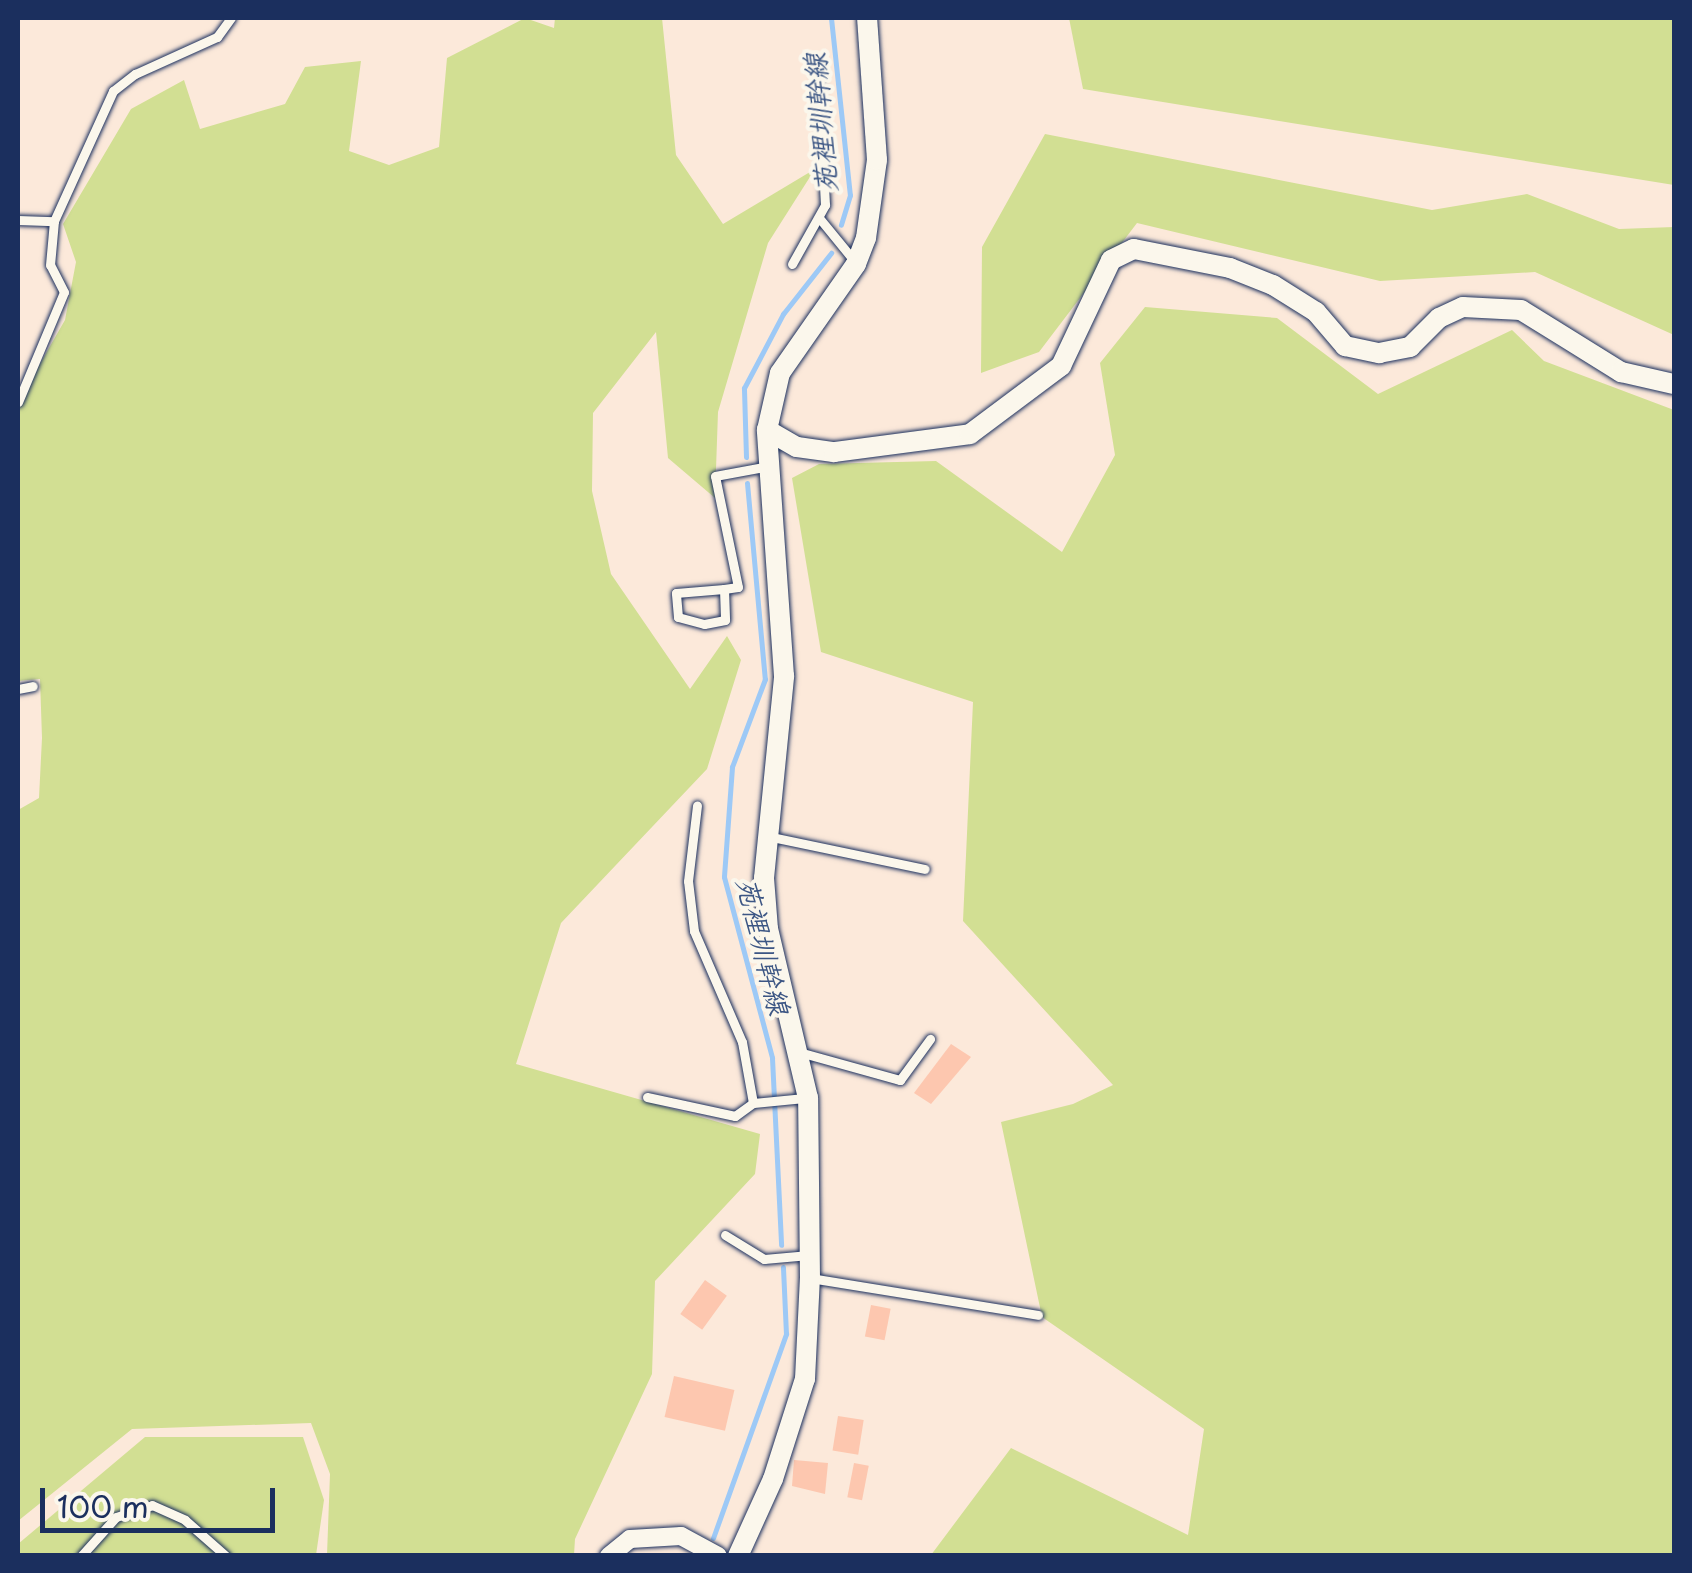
<!DOCTYPE html>
<meta charset="utf-8">
<style>
body{margin:0}
#map{position:relative;width:1692px;height:1573px;overflow:hidden;background:#fce9da;font-family:"Playpen Sans","LXGW WenKai TC",sans-serif}
div>[style]{position:absolute}
.green>*{inset:0;background:#d2df93}
.stream>*{height:5px;margin:-2.5px;padding:0 2.5px;transform-origin:2.5px;border-radius:2.5px;background:#9dc9f6}
.building>*{inset:0;background:#fdc7af;transform-origin:0 0}
.roads{filter:drop-shadow(0 0 2px #1b2f5e) drop-shadow(0 0 2px #1b2f5e)}
.service>*{height:9px;margin:-4.5px;padding:0 4.5px;transform-origin:4.5px;border-radius:4.5px;background:#fbf7ec}
.minor>*{height:18px;margin:-9px;padding:0 9px;transform-origin:9px;border-radius:9px;background:#fbf7ec}
.tertiary>*{height:20px;margin:-10px;padding:0 10px;transform-origin:10px;border-radius:10px;background:#fbf7ec}
span{translate:-50% -50%;white-space:nowrap;text-align:center;line-height:1.15;-webkit-text-stroke:8px #fbf7ec;paint-order:stroke}
.water-label{font-size:28px;color:#3c5684;font-style:italic}
.frame{position:absolute;inset:0;border:20px solid #1b2f5e;pointer-events:none}
.scale{position:absolute;left:40px;top:1488px;width:235px;height:45px;box-sizing:border-box;border:5px solid #1b2f5e;border-top:0;padding-left:12px;font-size:30px;line-height:35px;white-space:nowrap;color:#1b2f5e;-webkit-text-stroke:8px #fbf7ec;paint-order:stroke}
</style>
<div id="map">
<div class="green">
<div style="clip-path:polygon(525px 18px,554px 28px,555px 18px,662px 18px,676px 155px,723px 224px,815px 169px,768px 243px,718px 412px,715px 498px,668px 458px,656px 332px,593px 413px,592px 491px,611px 574px,690px 689px,727px 636px,741px 660px,707px 769px,561px 923px,516px 1064px,760px 1134px,755px 1174px,655px 1281px,652px 1374px,575px 1539px,574px 1555px,327px 1555px,330px 1474px,311px 1423px,132px 1429px,18px 1521px,18px 810px,39px 798px,42px 738px,40px 679px,18px 681px,18px 402px,65px 320px,76px 262px,63px 224px,131px 109px,184px 80px,200px 129px,285px 104px,305px 67px,361px 61px,349px 151px,389px 165px,439px 147px,447px 58px)"></div>
<div style="clip-path:polygon(1069px 18px,1674px 18px,1674px 185px,1083px 89px)"></div>
<div style="clip-path:polygon(1045px 134px,1432px 210px,1527px 194px,1619px 229px,1674px 227px,1674px 335px,1535px 272px,1380px 281px,1137px 223px,1039px 352px,981px 373px,982px 247px)"></div>
<div style="clip-path:polygon(1145px 307px,1277px 318px,1378px 394px,1512px 330px,1544px 361px,1674px 410px,1674px 1555px,931px 1555px,1011px 1448px,1188px 1535px,1204px 1429px,1042px 1317px,1001px 1122px,1073px 1104px,1113px 1085px,963px 921px,973px 702px,821px 652px,792px 478px,819px 464px,936px 461px,1062px 552px,1115px 455px,1100px 363px)"></div>
<div style="clip-path:polygon(145px 1437px,303px 1437px,324px 1500px,316px 1555px,18px 1556px,18px 1544px)"></div>
</div>
<div class="stream">
<div style="left:831px;top:18px;width:178px;rotate:83.9deg"></div>
<div style="left:850px;top:195px;width:31px;rotate:107deg"></div>
<div style="left:746px;top:457px;width:69px;rotate:-91.7deg"></div>
<div style="left:744px;top:388px;width:84px;rotate:-62.2deg"></div>
<div style="left:783px;top:314px;width:78px;rotate:-51.8deg"></div>
<div style="left:747px;top:483px;width:197px;rotate:84.8deg"></div>
<div style="left:765px;top:679px;width:94px;rotate:110.6deg"></div>
<div style="left:732px;top:767px;width:110px;rotate:94.2deg"></div>
<div style="left:724px;top:877px;width:187px;rotate:75.1deg"></div>
<div style="left:772px;top:1058px;width:187px;rotate:87.2deg"></div>
<div style="left:713px;top:1538px;width:217px;rotate:-70.3deg"></div>
<div style="left:786px;top:1334px;width:67px;rotate:-92.6deg"></div>
</div>
<div class="building">
<div style="clip-path:polygon(951px 1044px,971px 1057px,931px 1104px,914px 1093px)"></div>
<div style="left:705px;top:1280px;width:27px;height:42px;rotate:36deg"></div>
<div style="left:871px;top:1305px;width:20px;height:32px;rotate:11deg"></div>
<div style="left:674px;top:1376px;width:62px;height:42px;rotate:13deg"></div>
<div style="left:838px;top:1416px;width:26px;height:35px;rotate:9deg"></div>
<div style="clip-path:polygon(794px 1460px,828px 1463px,825px 1494px,792px 1486px)"></div>
<div style="left:854px;top:1463px;width:15px;height:35px;rotate:11deg"></div>
</div>
<div class="roads">
<div class="service">
<div style="left:820px;top:219px;width:57px;rotate:50.7deg"></div>
<div style="left:18px;top:220px;width:36px;rotate:2deg"></div>
<div style="left:792px;top:264px;width:68px;rotate:-60.8deg"></div>
<div style="left:825px;top:205px;width:139px;rotate:-92.9deg"></div>
<div style="left:18px;top:402px;width:119px;rotate:-67.3deg"></div>
<div style="left:64px;top:292px;width:30px;rotate:-117deg"></div>
<div style="left:50px;top:265px;width:44px;rotate:-84.8deg"></div>
<div style="left:54px;top:221px;width:143px;rotate:-65.6deg"></div>
<div style="left:113px;top:91px;width:28px;rotate:-38deg"></div>
<div style="left:135px;top:74px;width:90px;rotate:-24.3deg"></div>
<div style="left:217px;top:37px;width:24px;rotate:-54deg"></div>
<div style="left:724px;top:589px;width:31px;rotate:88deg"></div>
<div style="left:725px;top:620px;width:21px;rotate:169deg"></div>
<div style="left:704px;top:624px;width:27px;rotate:-165deg"></div>
<div style="left:678px;top:617px;width:24px;rotate:-95deg"></div>
<div style="left:676px;top:593px;width:48px;rotate:-4.8deg"></div>
<div style="left:724px;top:589px;width:14px;rotate:-8deg"></div>
<div style="left:738px;top:587px;width:113px;rotate:-101.7deg"></div>
<div style="left:715px;top:476px;width:55px;rotate:-10.5deg"></div>
<div style="left:18px;top:689px;width:15px;rotate:-11deg"></div>
<div style="left:767px;top:836px;width:161px;rotate:11.8deg"></div>
<div style="left:799px;top:1052px;width:105px;rotate:15.5deg"></div>
<div style="left:900px;top:1080px;width:51px;rotate:-53.8deg"></div>
<div style="left:647px;top:1097px;width:90px;rotate:12.2deg"></div>
<div style="left:735px;top:1116px;width:22px;rotate:-36deg"></div>
<div style="left:753px;top:1103px;width:62px;rotate:-100.2deg"></div>
<div style="left:742px;top:1042px;width:121px;rotate:-113.4deg"></div>
<div style="left:694px;top:931px;width:50px;rotate:-96.8deg"></div>
<div style="left:688px;top:881px;width:76px;rotate:-83.2deg"></div>
<div style="left:753px;top:1103px;width:52px;rotate:-5.5deg"></div>
<div style="left:725px;top:1235px;width:46px;rotate:31.6deg"></div>
<div style="left:764px;top:1259px;width:45px;rotate:-5.1deg"></div>
<div style="left:810px;top:1278px;width:231px;rotate:9.2deg"></div>
<div style="left:81px;top:1556px;width:52px;rotate:-48.1deg"></div>
<div style="left:116px;top:1517px;width:38px;rotate:-18deg"></div>
<div style="left:152px;top:1505px;width:36px;rotate:24deg"></div>
<div style="left:185px;top:1520px;width:55px;rotate:41.3deg"></div>
</div>
<div class="minor">
<div style="left:609px;top:1556px;width:27px;rotate:-39deg"></div>
<div style="left:630px;top:1539px;width:51px;rotate:-3.4deg"></div>
<div style="left:681px;top:1536px;width:42px;rotate:28.4deg"></div>
</div>
<div class="tertiary">
<div style="left:767px;top:430px;width:34px;rotate:30deg"></div>
<div style="left:797px;top:447px;width:37px;rotate:8deg"></div>
<div style="left:834px;top:452px;width:137px;rotate:-7.5deg"></div>
<div style="left:970px;top:434px;width:114px;rotate:-36.8deg"></div>
<div style="left:1061px;top:366px;width:117px;rotate:-64.7deg"></div>
<div style="left:1111px;top:260px;width:25px;rotate:-26deg"></div>
<div style="left:1134px;top:249px;width:98px;rotate:11.2deg"></div>
<div style="left:1230px;top:268px;width:46px;rotate:21.6deg"></div>
<div style="left:1273px;top:285px;width:51px;rotate:32.1deg"></div>
<div style="left:1316px;top:312px;width:45px;rotate:49.5deg"></div>
<div style="left:1345px;top:346px;width:35px;rotate:12deg"></div>
<div style="left:1379px;top:353px;width:32px;rotate:-11deg"></div>
<div style="left:1410px;top:347px;width:41px;rotate:-45deg"></div>
<div style="left:1439px;top:318px;width:26px;rotate:-25deg"></div>
<div style="left:1463px;top:307px;width:58px;rotate:3deg"></div>
<div style="left:1521px;top:310px;width:118px;rotate:31.8deg"></div>
<div style="left:1621px;top:372px;width:54px;rotate:12.8deg"></div>
<div style="left:738px;top:1556px;width:85px;rotate:-65.6deg"></div>
<div style="left:773px;top:1479px;width:105px;rotate:-72.3deg"></div>
<div style="left:805px;top:1379px;width:101px;rotate:-87.2deg"></div>
<div style="left:810px;top:1278px;width:180px;rotate:-90.6deg"></div>
<div style="left:808px;top:1098px;width:174px;rotate:-103.3deg"></div>
<div style="left:768px;top:929px;width:51px;rotate:-94.5deg"></div>
<div style="left:764px;top:878px;width:203px;rotate:-84.3deg"></div>
<div style="left:784px;top:676px;width:247px;rotate:-94deg"></div>
<div style="left:767px;top:430px;width:58px;rotate:-77.2deg"></div>
<div style="left:780px;top:373px;width:133px;rotate:-55.1deg"></div>
<div style="left:856px;top:264px;width:28px;rotate:-69deg"></div>
<div style="left:866px;top:238px;width:79px;rotate:-82deg"></div>
<div style="left:877px;top:160px;width:142px;rotate:-94deg"></div>
</div>
</div>
<div class="water-label">
<span style="left:820px;top:123px;rotate:-95deg">苑裡圳幹線</span>
<span style="left:764px;top:946px;rotate:76deg">苑裡圳幹線</span>
</div>
<div class="frame"></div>
<div class="scale">100 m</div>
</div>
